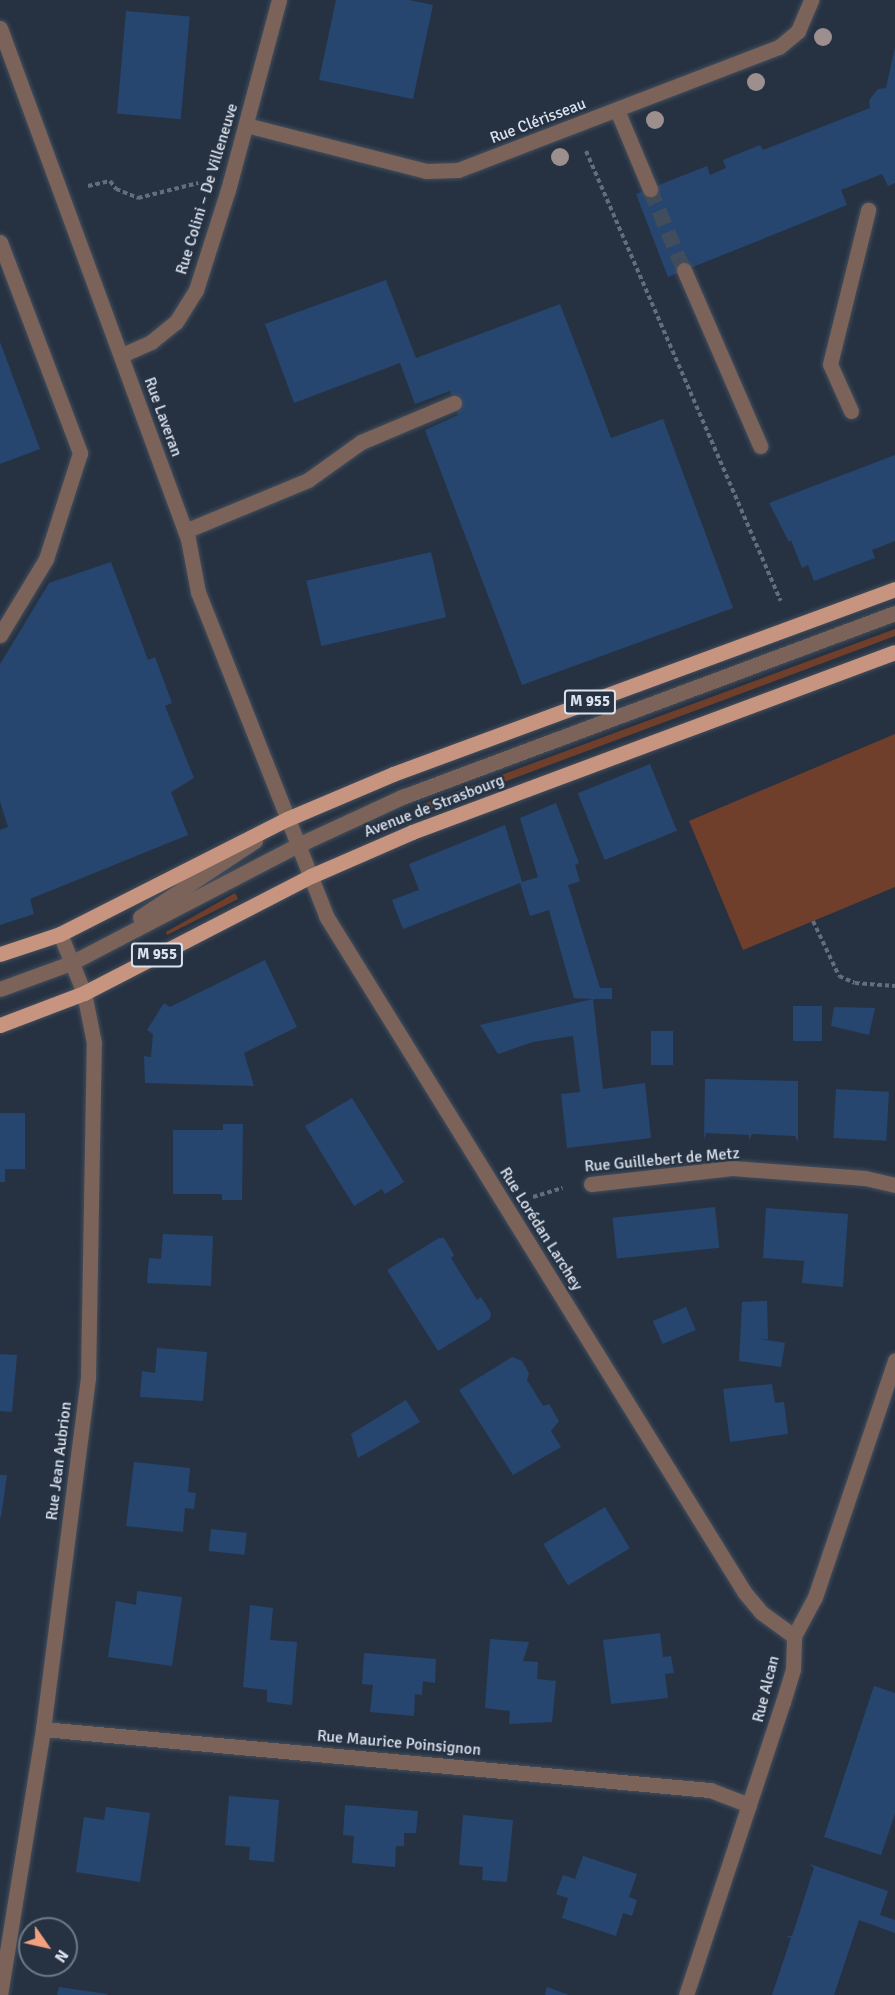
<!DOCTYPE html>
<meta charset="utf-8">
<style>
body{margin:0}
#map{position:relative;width:895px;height:1995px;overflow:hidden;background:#263242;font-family:Signika,sans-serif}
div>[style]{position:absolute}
.green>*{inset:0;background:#703f2b}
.building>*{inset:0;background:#26466f;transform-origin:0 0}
.minor-tunnel>*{height:15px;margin-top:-7.5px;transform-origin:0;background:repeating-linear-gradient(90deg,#414c5c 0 15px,transparent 0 23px)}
.path>*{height:4px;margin-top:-2px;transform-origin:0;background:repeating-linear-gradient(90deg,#636d7b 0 4.5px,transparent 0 7.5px)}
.roads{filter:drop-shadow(0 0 2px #434e5d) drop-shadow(0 0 2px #434e5d)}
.minor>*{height:15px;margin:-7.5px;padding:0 7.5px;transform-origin:7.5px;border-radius:7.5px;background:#7c6359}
.major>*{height:15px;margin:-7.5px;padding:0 7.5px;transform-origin:7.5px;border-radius:7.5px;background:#c6947f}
.trees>*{width:18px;height:18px;margin:-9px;border-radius:50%;background:#9d8f8e}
span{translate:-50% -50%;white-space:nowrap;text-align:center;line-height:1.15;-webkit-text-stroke:4.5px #263242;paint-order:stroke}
.shield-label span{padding:2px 4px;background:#263242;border:2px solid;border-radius:4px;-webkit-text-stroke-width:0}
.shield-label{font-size:15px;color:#dbe2ed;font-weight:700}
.street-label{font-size:16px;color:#dbe2ed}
.north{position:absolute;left:18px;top:1917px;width:60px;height:60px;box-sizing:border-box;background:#263242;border:2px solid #6e7886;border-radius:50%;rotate:124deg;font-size:16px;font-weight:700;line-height:24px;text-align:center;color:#dbe2ed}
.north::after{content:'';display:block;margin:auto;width:21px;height:27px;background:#f2a07f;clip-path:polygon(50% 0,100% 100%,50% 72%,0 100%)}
</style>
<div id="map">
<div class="green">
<div style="clip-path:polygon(895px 629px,895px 636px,426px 811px,423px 804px)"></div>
<div style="clip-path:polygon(895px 734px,895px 887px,743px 950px,689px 821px)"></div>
<div style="clip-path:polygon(235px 893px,238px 899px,167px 935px,166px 932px)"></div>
</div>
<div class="building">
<div style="clip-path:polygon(336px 0,409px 0,433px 5px,413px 99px,319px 80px)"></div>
<div style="left:126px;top:11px;width:64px;height:103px;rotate:5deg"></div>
<div style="clip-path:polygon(895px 47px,895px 183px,888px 186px,882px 174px,841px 190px,847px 205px,668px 277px,636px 194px,707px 166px,710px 175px,726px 168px,723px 160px,760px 145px,763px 150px,870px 108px,869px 100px,878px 89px,886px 88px)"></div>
<div style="clip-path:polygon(386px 280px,416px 358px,560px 304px,611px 438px,663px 419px,733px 608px,522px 685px,425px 430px,458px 415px,450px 391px,415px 404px,400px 363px,294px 403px,265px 324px)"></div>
<div style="clip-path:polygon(0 342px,40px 449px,0 464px)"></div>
<div style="clip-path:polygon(895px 455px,895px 541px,872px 550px,875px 558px,814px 581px,808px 565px,802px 568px,791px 540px,789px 542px,769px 503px)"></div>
<div style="left:431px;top:552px;width:67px;height:128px;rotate:77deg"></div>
<div style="clip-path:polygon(111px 562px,148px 660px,155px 657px,172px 703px,165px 706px,194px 778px,171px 792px,188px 835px,30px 899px,34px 914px,0 925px,0 830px,8px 827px,0 801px,0 664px,49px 583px)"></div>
<div style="left:650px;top:764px;width:72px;height:78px;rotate:68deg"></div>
<div style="clip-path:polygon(556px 803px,579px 863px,575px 865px,580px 881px,568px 885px,600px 988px,612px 988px,612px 999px,593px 999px,603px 1089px,645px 1083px,651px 1138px,567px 1148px,561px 1094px,580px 1092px,573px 1036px,533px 1042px,498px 1054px,480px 1025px,593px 999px,574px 998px,549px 910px,530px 916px,520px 883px,403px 929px,392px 900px,419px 890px,409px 864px,505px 825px,522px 882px,538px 877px,520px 818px)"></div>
<div style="clip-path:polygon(265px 960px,297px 1027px,244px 1053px,254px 1086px,145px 1083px,144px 1056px,151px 1057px,153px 1034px,147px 1030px,164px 1003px,170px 1007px)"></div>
<div style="left:793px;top:1006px;width:29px;height:35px"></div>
<div style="clip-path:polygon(834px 1007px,875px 1008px,869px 1035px,831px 1026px)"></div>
<div style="left:651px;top:1031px;width:22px;height:34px"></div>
<div style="clip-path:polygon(705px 1079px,798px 1081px,798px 1142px,795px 1136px,752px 1134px,749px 1141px,749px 1135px,706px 1133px,704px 1140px)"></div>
<div style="left:836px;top:1089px;width:53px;height:49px;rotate:3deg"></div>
<div style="clip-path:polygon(352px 1098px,404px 1182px,385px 1194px,382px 1189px,354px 1206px,305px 1126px)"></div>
<div style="clip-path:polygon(0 1113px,25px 1113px,25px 1169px,5px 1169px,5px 1182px,0 1182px)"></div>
<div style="clip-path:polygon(223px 1124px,243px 1124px,242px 1200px,222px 1200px,222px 1194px,173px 1194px,173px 1130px,223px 1130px)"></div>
<div style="left:715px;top:1207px;width:41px;height:103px;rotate:84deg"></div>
<div style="clip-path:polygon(766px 1208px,848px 1214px,843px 1287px,802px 1283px,804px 1261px,763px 1258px)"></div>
<div style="clip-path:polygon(163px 1234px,213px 1236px,211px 1286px,147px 1283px,149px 1258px,161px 1259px)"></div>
<div style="clip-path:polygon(439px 1238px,444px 1238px,454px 1255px,451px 1258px,477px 1300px,481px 1297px,491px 1313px,490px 1319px,438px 1351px,387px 1270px)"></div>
<div style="clip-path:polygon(767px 1301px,768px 1339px,760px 1339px,785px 1343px,781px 1367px,739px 1361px,742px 1302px)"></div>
<div style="left:686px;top:1307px;width:25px;height:36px;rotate:67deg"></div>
<div style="clip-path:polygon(157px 1348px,207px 1352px,203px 1401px,140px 1397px,142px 1371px,155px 1373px)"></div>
<div style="clip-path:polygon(0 1354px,17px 1355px,12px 1412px,0 1411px)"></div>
<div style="clip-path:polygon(512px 1357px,522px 1361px,529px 1373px,527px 1380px,543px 1406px,549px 1404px,559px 1421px,551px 1431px,561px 1447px,513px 1475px,459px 1390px)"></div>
<div style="clip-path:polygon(772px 1384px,775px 1403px,784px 1402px,788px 1434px,730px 1442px,723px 1389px)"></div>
<div style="clip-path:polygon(406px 1400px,420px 1422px,358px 1458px,351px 1434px)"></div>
<div style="clip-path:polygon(134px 1462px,190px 1468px,188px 1492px,196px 1493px,194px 1509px,185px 1508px,183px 1532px,126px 1526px)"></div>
<div style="clip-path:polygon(0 1475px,7px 1475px,1px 1517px,0 1517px)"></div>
<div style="left:605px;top:1507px;width:48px;height:72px;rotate:59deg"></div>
<div style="left:211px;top:1529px;width:36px;height:22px;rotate:6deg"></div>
<div style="clip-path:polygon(137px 1591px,182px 1597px,172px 1666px,108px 1657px,116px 1601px,136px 1605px)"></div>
<div style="clip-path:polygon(250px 1605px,273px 1608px,270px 1640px,297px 1642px,292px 1705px,267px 1702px,267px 1690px,243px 1687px)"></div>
<div style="clip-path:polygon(660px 1633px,663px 1657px,671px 1656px,674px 1673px,665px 1674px,668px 1698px,611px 1704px,603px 1640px)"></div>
<div style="clip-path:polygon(490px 1639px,529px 1642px,523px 1661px,538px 1662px,537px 1679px,556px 1681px,552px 1722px,509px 1724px,510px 1711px,485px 1708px)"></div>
<div style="clip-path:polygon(364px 1653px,436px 1659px,435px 1683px,423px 1681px,422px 1695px,415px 1694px,414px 1716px,370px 1712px,373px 1685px,362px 1684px)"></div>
<div style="clip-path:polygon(874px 1686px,895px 1693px,895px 1814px,881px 1855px,824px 1837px)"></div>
<div style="clip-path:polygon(229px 1796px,279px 1800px,274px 1862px,249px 1860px,250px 1847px,225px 1845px)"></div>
<div style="clip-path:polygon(345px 1805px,418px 1811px,416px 1833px,404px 1833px,404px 1846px,396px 1846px,395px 1867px,352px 1863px,354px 1836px,343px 1835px)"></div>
<div style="clip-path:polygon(106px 1807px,150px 1813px,140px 1882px,76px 1872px,84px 1817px,104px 1820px)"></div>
<div style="clip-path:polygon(463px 1815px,513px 1820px,507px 1882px,482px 1880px,483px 1867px,459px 1865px)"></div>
<div style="clip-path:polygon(583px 1856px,637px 1874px,629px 1897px,637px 1900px,632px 1916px,623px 1913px,616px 1936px,562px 1918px,568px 1898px,556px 1894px,563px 1875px,575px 1879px)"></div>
<div style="clip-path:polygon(810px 1864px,888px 1891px,880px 1915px,895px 1920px,895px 1933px,859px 1920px,834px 1995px,772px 1995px,791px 1938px,786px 1936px,792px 1936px,814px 1868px)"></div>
<div style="clip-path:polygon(59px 1987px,107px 1994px,107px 1995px,57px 1995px)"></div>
<div style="clip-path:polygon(547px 1987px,569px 1995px,545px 1995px)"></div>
</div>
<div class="minor-tunnel">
<div style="left:650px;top:189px;width:88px;rotate:67.2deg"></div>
</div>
<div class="path">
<div style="left:586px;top:151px;width:490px;rotate:66.6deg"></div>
<div style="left:88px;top:186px;width:23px;rotate:-13deg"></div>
<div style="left:110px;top:181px;width:10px;rotate:53deg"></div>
<div style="left:116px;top:189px;width:24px;rotate:22deg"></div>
<div style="left:138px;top:198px;width:62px;rotate:-14deg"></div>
<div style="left:813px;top:921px;width:61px;rotate:64.7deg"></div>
<div style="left:839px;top:976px;width:17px;rotate:24deg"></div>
<div style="left:855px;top:983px;width:40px;rotate:4.3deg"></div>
<div style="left:533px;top:1197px;width:31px;rotate:-17deg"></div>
</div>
<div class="roads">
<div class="minor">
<div style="left:0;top:28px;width:544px;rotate:69.8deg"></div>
<div style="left:188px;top:539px;width:54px;rotate:79.3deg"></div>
<div style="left:198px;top:592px;width:348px;rotate:68.4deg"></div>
<div style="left:326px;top:916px;width:796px;rotate:58.25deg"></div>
<div style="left:745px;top:1593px;width:26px;rotate:50deg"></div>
<div style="left:762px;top:1613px;width:39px;rotate:36deg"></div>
<div style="left:617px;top:110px;width:86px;rotate:67.3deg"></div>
<div style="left:246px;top:125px;width:186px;rotate:14.3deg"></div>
<div style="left:426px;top:171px;width:32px;rotate:-2deg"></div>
<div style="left:458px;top:170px;width:344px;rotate:-21deg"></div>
<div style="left:779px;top:47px;width:25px;rotate:-40deg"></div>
<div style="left:798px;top:31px;width:34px;rotate:-67deg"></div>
<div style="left:0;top:242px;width:226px;rotate:69.2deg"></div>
<div style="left:80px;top:453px;width:111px;rotate:107.8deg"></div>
<div style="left:46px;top:559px;width:89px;rotate:121.2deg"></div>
<div style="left:684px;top:270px;width:192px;rotate:66.6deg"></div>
<div style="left:122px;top:355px;width:32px;rotate:-24deg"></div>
<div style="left:151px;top:342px;width:32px;rotate:-39deg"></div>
<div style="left:176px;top:322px;width:38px;rotate:-58deg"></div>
<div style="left:196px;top:290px;width:105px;rotate:-72.3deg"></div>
<div style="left:228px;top:190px;width:197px;rotate:-75deg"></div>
<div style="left:851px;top:411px;width:51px;rotate:-114.1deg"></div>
<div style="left:830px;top:364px;width:159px;rotate:-76.1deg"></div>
<div style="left:185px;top:531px;width:133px;rotate:-22.5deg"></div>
<div style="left:308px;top:480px;width:65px;rotate:-35.6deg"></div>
<div style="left:361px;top:442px;width:101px;rotate:-22.8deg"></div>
<div style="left:140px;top:917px;width:138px;rotate:-33.5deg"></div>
<div style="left:0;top:989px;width:76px;rotate:-20.1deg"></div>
<div style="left:71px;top:963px;width:256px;rotate:-27.5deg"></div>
<div style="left:298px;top:845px;width:115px;rotate:-24.8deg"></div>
<div style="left:402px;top:797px;width:526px;rotate:-20.47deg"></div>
<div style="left:591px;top:1184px;width:142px;rotate:-6.5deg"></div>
<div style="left:732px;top:1168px;width:133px;rotate:4.3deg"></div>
<div style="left:865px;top:1178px;width:31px;rotate:13deg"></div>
<div style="left:43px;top:1729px;width:670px;rotate:5.23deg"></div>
<div style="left:710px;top:1790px;width:42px;rotate:21deg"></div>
<div style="left:0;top:1995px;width:269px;rotate:-80.8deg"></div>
<div style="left:43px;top:1729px;width:355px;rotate:-82.7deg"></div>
<div style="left:88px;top:1377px;width:334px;rotate:-89deg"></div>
<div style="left:94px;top:1043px;width:51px;rotate:-101.3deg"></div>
<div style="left:84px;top:993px;width:64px;rotate:-112.1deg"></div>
<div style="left:686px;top:1995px;width:309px;rotate:-71.7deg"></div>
<div style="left:783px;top:1702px;width:34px;rotate:-73deg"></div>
<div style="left:793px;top:1669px;width:33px;rotate:-88deg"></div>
<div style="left:794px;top:1636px;width:44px;rotate:-61.7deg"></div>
<div style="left:815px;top:1597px;width:250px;rotate:-71.3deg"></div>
</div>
<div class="major">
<div style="left:0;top:954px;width:63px;rotate:-18.4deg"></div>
<div style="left:60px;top:934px;width:254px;rotate:-26.9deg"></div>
<div style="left:287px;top:819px;width:115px;rotate:-23deg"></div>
<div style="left:393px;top:774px;width:535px;rotate:-20.23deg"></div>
<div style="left:0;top:1025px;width:90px;rotate:-20.9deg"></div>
<div style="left:84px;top:993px;width:255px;rotate:-27.3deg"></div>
<div style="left:311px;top:876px;width:110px;rotate:-23.5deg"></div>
<div style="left:412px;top:832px;width:515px;rotate:-20.44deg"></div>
</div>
</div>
<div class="trees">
<div style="left:823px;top:37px"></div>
<div style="left:756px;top:82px"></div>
<div style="left:655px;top:120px"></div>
<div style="left:560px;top:157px"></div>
</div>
<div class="shield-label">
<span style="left:590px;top:702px">M 955</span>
<span style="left:157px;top:955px">M 955</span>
</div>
<div class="street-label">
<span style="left:538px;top:121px;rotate:-21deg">Rue Clérisseau</span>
<span style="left:207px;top:189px;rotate:-73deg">Rue Colini – De Villeneuve</span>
<span style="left:163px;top:417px;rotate:70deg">Rue Laveran</span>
<span style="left:434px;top:806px;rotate:-21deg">Avenue de Strasbourg</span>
<span style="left:662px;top:1160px;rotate:-5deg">Rue Guillebert de Metz</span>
<span style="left:541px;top:1229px;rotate:58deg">Rue Lorédan Larchey</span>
<span style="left:59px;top:1461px;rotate:-83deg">Rue Jean Aubrion</span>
<span style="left:766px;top:1689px;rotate:-76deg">Rue Alcan</span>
<span style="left:399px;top:1743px;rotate:5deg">Rue Maurice Poinsignon</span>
</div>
<div class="north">N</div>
</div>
